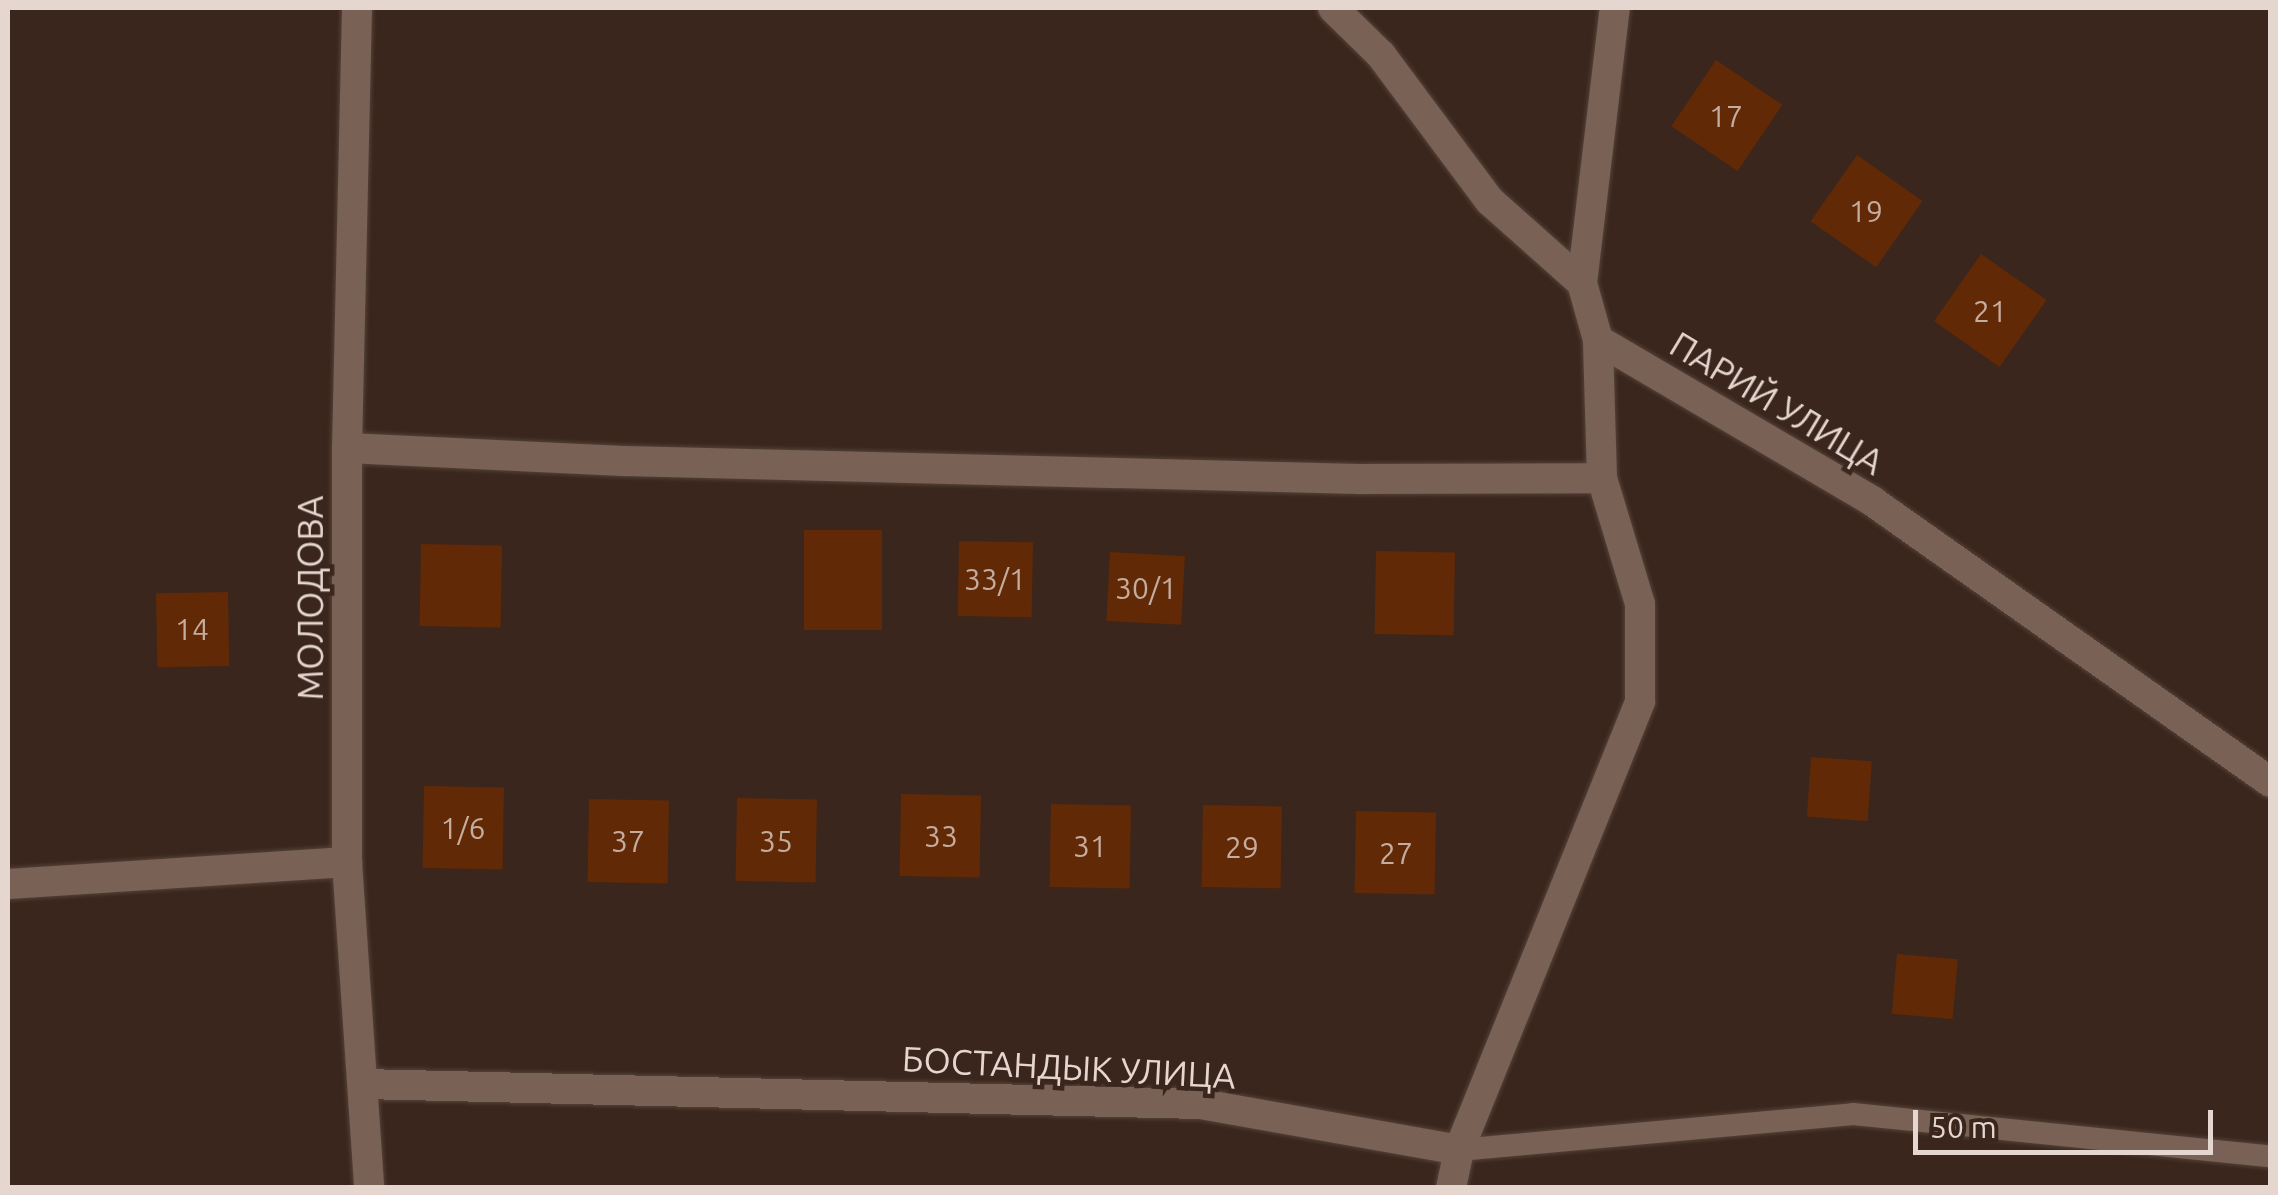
<!DOCTYPE html>
<meta charset="utf-8">
<style>
body{margin:0}
#map{position:relative;width:2278px;height:1195px;overflow:hidden;background:#3a261c;font-family:Ubuntu,sans-serif}
div>[style]{position:absolute}
.building>*{inset:0;background:#622906;transform-origin:0 0}
.roads{filter:drop-shadow(0 0 2px #54423a) drop-shadow(0 0 2px #54423a)}
.lane>*{height:22px;margin:-11px;padding:0 11px;transform-origin:11px;border-radius:11px;background:#796155}
.street>*{height:30px;margin:-15px;padding:0 15px;transform-origin:15px;border-radius:15px;background:#796155}
.secondary>*{height:30px;margin:-15px;padding:0 15px;transform-origin:15px;border-radius:15px;background:#796155}
span{translate:-50% -50%;white-space:nowrap;text-align:center;line-height:1.15;-webkit-text-stroke:9px #3a261c;paint-order:stroke}
.number-label{font-size:30px;color:#c4ac9e}
.number-label span{-webkit-text-stroke-width:0}
.street-label{font-size:35px;color:#e5d7d0}
.frame{position:absolute;inset:0;border:10px solid #e5d7d0;pointer-events:none}
.scale{position:absolute;left:1913px;top:1110px;width:300px;height:45px;box-sizing:border-box;border:5px solid #e5d7d0;border-top:0;padding-left:12px;font-size:30px;line-height:35px;white-space:nowrap;color:#e5d7d0;-webkit-text-stroke:8px #3a261c;paint-order:stroke}
</style>
<div id="map">
<div class="building">
<div style="left:1716px;top:60px;width:80px;height:80px;rotate:34deg"></div>
<div style="left:1857px;top:155px;width:80px;height:81px;rotate:35deg"></div>
<div style="left:1981px;top:254px;width:80px;height:82px;rotate:35deg"></div>
<div style="left:804px;top:530px;width:78px;height:100px"></div>
<div style="left:959px;top:541px;width:74px;height:75px;rotate:1deg"></div>
<div style="left:421px;top:544px;width:81px;height:82px;rotate:1deg"></div>
<div style="left:1376px;top:551px;width:79px;height:83px;rotate:1deg"></div>
<div style="left:1110px;top:552px;width:75px;height:69px;rotate:3deg"></div>
<div style="left:228px;top:592px;width:74px;height:72px;rotate:89deg"></div>
<div style="left:1811px;top:757px;width:61px;height:60px;rotate:4deg"></div>
<div style="left:424px;top:786px;width:80px;height:82px;rotate:1deg"></div>
<div style="left:901px;top:794px;width:80px;height:82px;rotate:1deg"></div>
<div style="left:737px;top:798px;width:80px;height:83px;rotate:1deg"></div>
<div style="left:589px;top:799px;width:80px;height:83px;rotate:1deg"></div>
<div style="left:1051px;top:804px;width:80px;height:83px;rotate:1deg"></div>
<div style="left:1203px;top:805px;width:79px;height:82px;rotate:1deg"></div>
<div style="left:1356px;top:811px;width:80px;height:82px;rotate:1deg"></div>
<div style="left:1897px;top:954px;width:61px;height:60px;rotate:5deg"></div>
</div>
<div class="roads">
<div class="lane">
<div style="left:1459px;top:1150px;width:396px;rotate:-5.2deg"></div>
<div style="left:1853px;top:1114px;width:419px;rotate:5.8deg"></div>
</div>
<div class="street">
<div style="left:357px;top:8px;width:440px;rotate:91.3deg"></div>
<div style="left:347px;top:448px;width:414px;rotate:90deg"></div>
<div style="left:347px;top:862px;width:327px;rotate:86.1deg"></div>
<div style="left:1333px;top:8px;width:67px;rotate:44.4deg"></div>
<div style="left:1381px;top:55px;width:182px;rotate:53.3deg"></div>
<div style="left:1490px;top:201px;width:123px;rotate:41.7deg"></div>
<div style="left:1582px;top:283px;width:59px;rotate:74.3deg"></div>
<div style="left:1598px;top:340px;width:318px;rotate:30.4deg"></div>
<div style="left:1872px;top:501px;width:487px;rotate:35.2deg"></div>
<div style="left:1582px;top:283px;width:277px;rotate:-83.2deg"></div>
<div style="left:8px;top:884px;width:340px;rotate:-3.7deg"></div>
<div style="left:363px;top:1084px;width:838px;rotate:1.37deg"></div>
<div style="left:1201px;top:1104px;width:262px;rotate:10.1deg"></div>
<div style="left:1459px;top:1150px;width:484px;rotate:-68deg"></div>
<div style="left:1640px;top:701px;width:97px;rotate:-90deg"></div>
<div style="left:1640px;top:604px;width:132px;rotate:-106.8deg"></div>
<div style="left:1602px;top:478px;width:138px;rotate:-91.7deg"></div>
<div style="left:1451px;top:1188px;width:39px;rotate:-78deg"></div>
</div>
<div class="secondary">
<div style="left:347px;top:448px;width:277px;rotate:2.7deg"></div>
<div style="left:624px;top:461px;width:735px;rotate:1.4deg"></div>
<div style="left:1359px;top:479px;width:243px;rotate:-0.2deg"></div>
</div>
</div>
<div class="number-label">
<span style="left:1726px;top:116px">17</span>
<span style="left:1866px;top:211px">19</span>
<span style="left:1990px;top:311px">21</span>
<span style="left:995px;top:579px">33/1</span>
<span style="left:1146px;top:588px">30/1</span>
<span style="left:192px;top:629px">14</span>
<span style="left:463px;top:828px">1/6</span>
<span style="left:941px;top:836px">33</span>
<span style="left:628px;top:841px">37</span>
<span style="left:776px;top:841px">35</span>
<span style="left:1090px;top:846px">31</span>
<span style="left:1242px;top:847px">29</span>
<span style="left:1396px;top:853px">27</span>
</div>
<div class="street-label">
<span style="left:1777px;top:403px;rotate:31deg">ПАРИЙ УЛИЦА</span>
<span style="left:310px;top:598px;rotate:-90deg">МОЛОДОВА</span>
<span style="left:1069px;top:1067px;rotate:3deg">БОСТАНДЫК УЛИЦА</span>
</div>
<div class="frame"></div>
<div class="scale">50 m</div>
</div>
